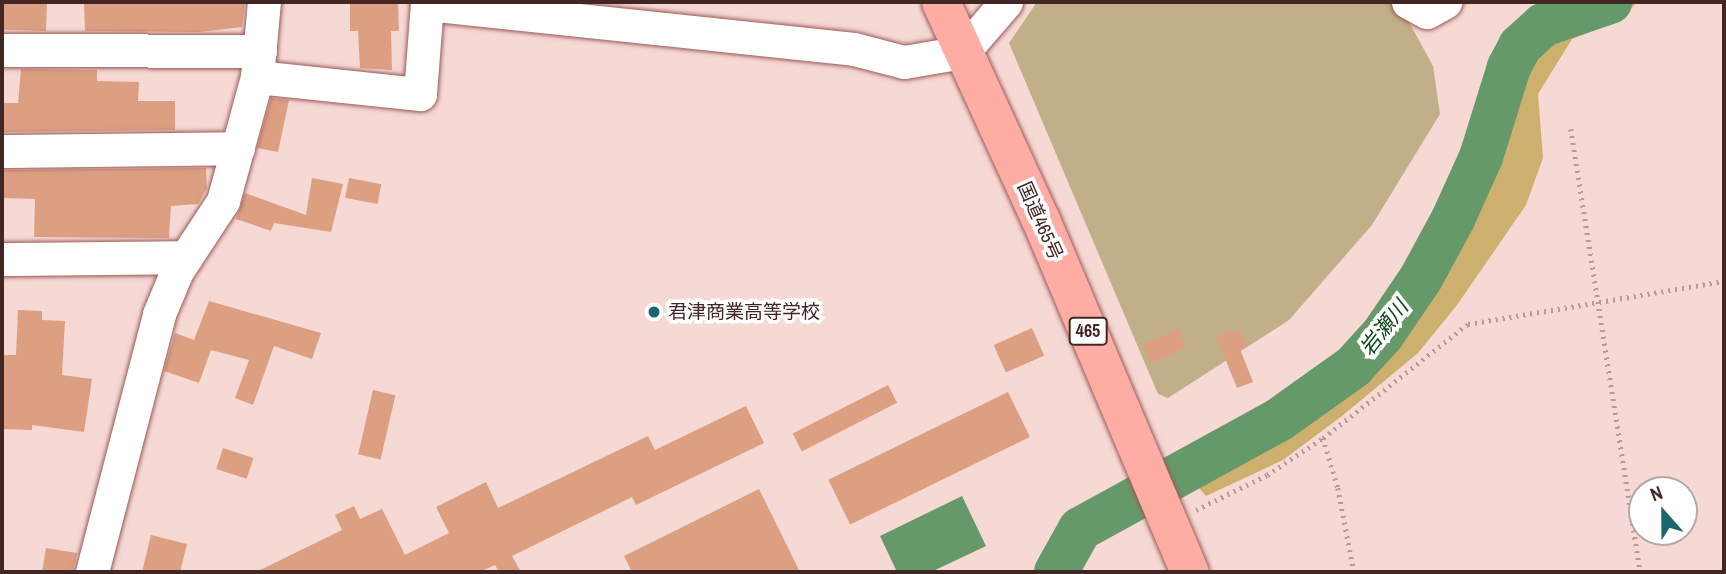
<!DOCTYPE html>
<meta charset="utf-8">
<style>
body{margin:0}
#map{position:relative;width:1726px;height:574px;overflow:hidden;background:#f6d8d5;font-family:"Archivo Narrow","Noto Sans JP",sans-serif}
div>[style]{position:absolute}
.green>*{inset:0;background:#c0af89}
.forest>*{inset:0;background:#cdaf6e}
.water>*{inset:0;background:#669969}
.river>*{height:44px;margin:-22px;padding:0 22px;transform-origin:22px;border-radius:22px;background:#669969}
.building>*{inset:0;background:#dd9f82;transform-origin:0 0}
.path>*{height:4.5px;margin-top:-2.25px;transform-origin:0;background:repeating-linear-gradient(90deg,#b89b98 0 2px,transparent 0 7px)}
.roads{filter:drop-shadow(0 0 2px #9a5a55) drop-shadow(0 0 2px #9a5a55)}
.minor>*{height:33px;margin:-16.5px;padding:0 16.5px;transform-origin:16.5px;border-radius:16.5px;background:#fff}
.highway>*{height:38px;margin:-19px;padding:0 19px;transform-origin:19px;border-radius:19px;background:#feada5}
.dots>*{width:19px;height:19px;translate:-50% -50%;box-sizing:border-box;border:4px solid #fff;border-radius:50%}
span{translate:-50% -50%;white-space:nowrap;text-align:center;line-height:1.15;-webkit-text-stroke:7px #fff;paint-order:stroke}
.shield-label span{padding:2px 5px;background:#fff;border:2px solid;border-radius:5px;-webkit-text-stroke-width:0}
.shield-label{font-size:18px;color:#412623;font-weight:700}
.street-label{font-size:19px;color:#412623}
.poi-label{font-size:19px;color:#412623}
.left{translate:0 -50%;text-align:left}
.water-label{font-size:21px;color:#0b4515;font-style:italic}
.frame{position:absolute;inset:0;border:4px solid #412623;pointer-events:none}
.north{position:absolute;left:1628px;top:476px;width:70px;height:70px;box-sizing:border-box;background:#fff;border:2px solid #b3a8a7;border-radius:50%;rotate:339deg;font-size:19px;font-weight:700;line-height:28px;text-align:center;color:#412623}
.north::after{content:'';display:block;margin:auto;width:24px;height:32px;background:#1a676f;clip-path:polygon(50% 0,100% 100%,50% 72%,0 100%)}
</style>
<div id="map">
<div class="green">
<div style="clip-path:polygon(1037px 2px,1398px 2px,1433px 66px,1440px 114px,1372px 225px,1289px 320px,1168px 398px,1158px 394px,1009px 43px)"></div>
</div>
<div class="forest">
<div style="clip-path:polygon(1551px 2px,1637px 2px,1622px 19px,1572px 39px,1538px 94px,1543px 158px,1526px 205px,1457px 305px,1418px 353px,1342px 416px,1283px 460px,1206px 496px,1192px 480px,1202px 461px,1344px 362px,1406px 300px,1466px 211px,1495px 136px,1502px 80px,1528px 27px)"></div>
</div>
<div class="water">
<div style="clip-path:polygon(962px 496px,986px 546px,931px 572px,897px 572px,880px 536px)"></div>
</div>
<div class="river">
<div style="left:1056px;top:572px;width:49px;rotate:-60.8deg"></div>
<div style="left:1080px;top:529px;width:228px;rotate:-28.8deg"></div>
<div style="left:1280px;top:419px;width:90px;rotate:-35.5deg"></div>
<div style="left:1353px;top:367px;width:45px;rotate:-47.7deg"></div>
<div style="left:1383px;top:334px;width:68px;rotate:-55.8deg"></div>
<div style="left:1421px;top:278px;width:67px;rotate:-61.5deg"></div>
<div style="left:1453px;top:219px;width:68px;rotate:-65.7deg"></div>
<div style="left:1481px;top:157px;width:94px;rotate:-72.7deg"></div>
<div style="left:1509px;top:67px;width:24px;rotate:-62deg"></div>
<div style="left:1520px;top:46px;width:31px;rotate:-42deg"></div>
<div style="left:1543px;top:25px;width:71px;rotate:-18.9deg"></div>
</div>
<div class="building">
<div style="left:47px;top:2px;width:29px;height:45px;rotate:92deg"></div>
<div style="clip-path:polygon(84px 2px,245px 2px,242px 27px,199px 32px,85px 31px)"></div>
<div style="clip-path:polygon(350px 2px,398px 2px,399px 31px,391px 31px,392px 70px,360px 68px,358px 31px,350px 31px)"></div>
<div style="clip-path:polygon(21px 69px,97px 70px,97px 81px,139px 82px,138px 101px,175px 101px,175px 130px,2px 132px,2px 103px,18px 103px)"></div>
<div style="clip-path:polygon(271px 98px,289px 100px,278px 152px,257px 148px)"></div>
<div style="clip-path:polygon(206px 168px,207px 188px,198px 204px,171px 206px,169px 238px,34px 237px,35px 199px,2px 198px,2px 170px)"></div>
<div style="clip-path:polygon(312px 178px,343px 184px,331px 232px,274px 223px,271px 231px,236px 219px,245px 193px,306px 215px)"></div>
<div style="left:349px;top:178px;width:33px;height:20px;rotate:11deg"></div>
<div style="clip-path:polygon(209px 301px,321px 333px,312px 359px,274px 346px,253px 405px,235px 398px,249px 360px,211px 350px,199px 383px,164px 371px,175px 333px,194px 340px)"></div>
<div style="clip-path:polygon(18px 310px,42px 311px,42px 320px,65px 321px,62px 375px,92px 379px,84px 432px,32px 425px,32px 430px,2px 429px,2px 355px,16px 355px)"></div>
<div style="left:1032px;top:328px;width:30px;height:42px;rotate:66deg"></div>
<div style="left:1178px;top:329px;width:20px;height:39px;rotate:66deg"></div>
<div style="clip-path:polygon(1240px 329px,1247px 346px,1240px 349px,1253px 382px,1237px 388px,1216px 336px)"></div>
<div style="left:888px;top:385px;width:20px;height:107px;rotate:63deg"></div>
<div style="left:373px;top:390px;width:23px;height:66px;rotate:13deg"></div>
<div style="left:1008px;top:392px;width:50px;height:200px;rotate:64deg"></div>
<div style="clip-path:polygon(746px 406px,764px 443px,636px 505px,632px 497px,512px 556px,521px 572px,499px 572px,495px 565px,480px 572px,256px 572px,342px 530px,335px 515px,354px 506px,360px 519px,382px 509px,405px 555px,449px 533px,436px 507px,486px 482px,498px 508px,648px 436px,655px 450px)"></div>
<div style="left:223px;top:448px;width:32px;height:22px;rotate:18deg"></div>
<div style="clip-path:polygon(759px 489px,800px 572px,632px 572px,624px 556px)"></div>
<div style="clip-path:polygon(151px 535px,187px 544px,180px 572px,142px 572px)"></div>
<div style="clip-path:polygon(46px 548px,77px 553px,73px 572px,42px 572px)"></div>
</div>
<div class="path">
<div style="left:1571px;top:129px;width:448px;rotate:81.1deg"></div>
<div style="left:1323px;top:438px;width:52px;rotate:73.3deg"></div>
<div style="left:1338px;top:488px;width:86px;rotate:79.2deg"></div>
<div style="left:1196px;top:510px;width:79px;rotate:-26.2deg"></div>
<div style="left:1267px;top:475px;width:67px;rotate:-33.5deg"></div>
<div style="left:1323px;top:438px;width:184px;rotate:-38.2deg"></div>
<div style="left:1468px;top:324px;width:260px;rotate:-9.5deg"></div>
</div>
<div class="roads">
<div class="minor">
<div style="left:1408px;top:2px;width:21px;rotate:28deg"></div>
<div style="left:1427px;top:12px;width:21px;rotate:-29deg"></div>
<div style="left:2px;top:50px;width:258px;rotate:0.2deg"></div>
<div style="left:257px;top:77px;width:164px;rotate:6deg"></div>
<div style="left:420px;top:94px;width:90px;rotate:-85.6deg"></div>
<div style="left:427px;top:4px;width:429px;rotate:6deg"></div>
<div style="left:854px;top:49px;width:52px;rotate:14.6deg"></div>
<div style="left:904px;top:62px;width:60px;rotate:-9.6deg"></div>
<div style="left:963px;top:52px;width:66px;rotate:-49.3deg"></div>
<div style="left:2px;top:151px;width:236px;rotate:-0.7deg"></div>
<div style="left:2px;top:259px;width:184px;rotate:-0.6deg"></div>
<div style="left:92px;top:572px;width:267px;rotate:-75.4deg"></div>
<div style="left:159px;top:314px;width:47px;rotate:-67.3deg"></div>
<div style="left:177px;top:271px;width:84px;rotate:-56.7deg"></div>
<div style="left:223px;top:201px;width:129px;rotate:-74.7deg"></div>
<div style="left:257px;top:77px;width:75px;rotate:-84.7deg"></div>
</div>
<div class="highway">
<div style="left:941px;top:2px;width:240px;rotate:65.4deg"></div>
<div style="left:1041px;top:220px;width:382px;rotate:67.1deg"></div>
</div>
</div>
<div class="dots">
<div style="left:654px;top:312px;background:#1a676f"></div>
</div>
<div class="shield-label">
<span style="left:1088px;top:331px">465</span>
</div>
<div class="street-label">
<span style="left:1040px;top:221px;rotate:66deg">国道465号</span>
</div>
<div class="poi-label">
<span class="left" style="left:668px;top:312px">君津商業高等学校</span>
</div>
<div class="water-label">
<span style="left:1384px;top:328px;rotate:-52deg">岩瀬川</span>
</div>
<div class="frame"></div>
<div class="north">N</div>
</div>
